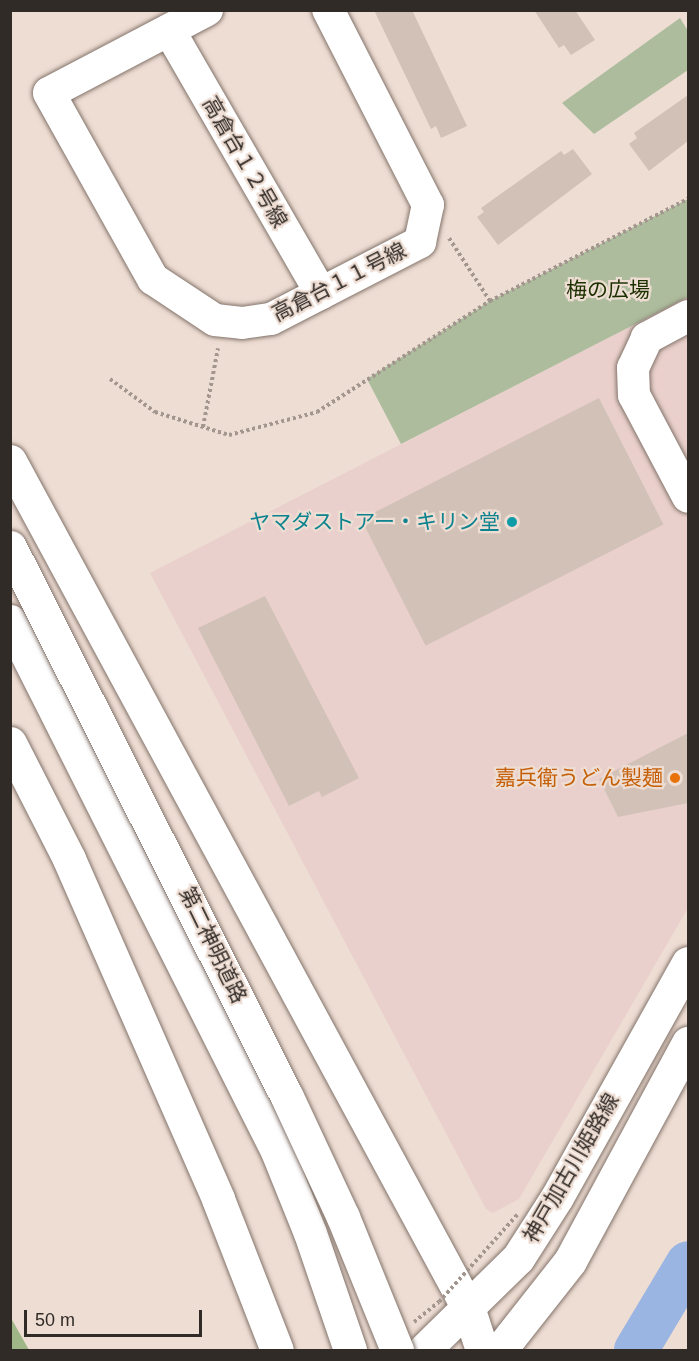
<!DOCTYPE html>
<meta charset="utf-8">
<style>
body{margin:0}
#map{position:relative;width:699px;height:1361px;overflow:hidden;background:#eeddd3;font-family:Arial,"Noto Sans JP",sans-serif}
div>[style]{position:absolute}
.commercial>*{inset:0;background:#ead0cc}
.green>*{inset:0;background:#acbc9d}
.forest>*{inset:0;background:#9fb687}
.river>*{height:44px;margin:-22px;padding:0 22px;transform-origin:22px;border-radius:22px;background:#9ab5e1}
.building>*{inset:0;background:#d2c1b7;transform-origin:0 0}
.path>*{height:4px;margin-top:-2px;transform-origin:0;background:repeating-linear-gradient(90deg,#a2968e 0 3px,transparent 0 6px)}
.roads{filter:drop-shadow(0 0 2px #83746b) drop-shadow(0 0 2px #83746b)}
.minor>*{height:32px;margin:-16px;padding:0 16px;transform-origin:16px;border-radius:16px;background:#fff}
.major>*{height:33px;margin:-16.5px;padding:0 16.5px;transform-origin:16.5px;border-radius:16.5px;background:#fff}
.highway>*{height:33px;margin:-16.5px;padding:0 16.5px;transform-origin:16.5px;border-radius:16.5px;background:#fff}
.path-bridge>*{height:4px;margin-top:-2px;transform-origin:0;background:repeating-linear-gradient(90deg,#a2968e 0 3px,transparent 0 6px)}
.bridges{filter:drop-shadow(0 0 2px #83746b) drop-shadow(0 0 2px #83746b)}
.highway-bridge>*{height:33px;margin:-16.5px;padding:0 16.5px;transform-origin:16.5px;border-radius:16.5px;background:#fff}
.dots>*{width:16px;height:16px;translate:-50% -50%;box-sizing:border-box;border:3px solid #eeddd3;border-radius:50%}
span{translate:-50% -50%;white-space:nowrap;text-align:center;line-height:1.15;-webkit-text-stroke:4.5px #eeddd3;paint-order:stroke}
.street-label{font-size:21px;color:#312b27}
.park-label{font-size:21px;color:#1c3000}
.culture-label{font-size:21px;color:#0d838f}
.right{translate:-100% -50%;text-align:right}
.food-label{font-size:21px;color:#c56008}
.frame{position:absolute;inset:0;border:12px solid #312b27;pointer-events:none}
.scale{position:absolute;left:24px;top:1310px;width:178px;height:27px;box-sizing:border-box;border:3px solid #312b27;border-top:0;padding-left:8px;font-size:18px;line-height:21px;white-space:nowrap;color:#312b27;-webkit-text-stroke:4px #eeddd3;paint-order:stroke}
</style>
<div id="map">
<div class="commercial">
<div style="clip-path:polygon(688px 297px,688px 908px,519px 1199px,493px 1213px,486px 1209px,150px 573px)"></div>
</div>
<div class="green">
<div style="clip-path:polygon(680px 18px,688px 31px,688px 70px,594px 134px,562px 103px)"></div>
<div style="clip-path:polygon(688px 199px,688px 297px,401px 444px,367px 379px,490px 301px)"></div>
</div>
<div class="forest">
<div style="clip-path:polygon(11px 1318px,29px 1350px,11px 1350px)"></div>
</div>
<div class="river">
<div style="left:636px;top:1350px;width:101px;rotate:-59.1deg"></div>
</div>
<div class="building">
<div style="clip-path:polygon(374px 10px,412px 10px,467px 126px,441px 138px,436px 126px,431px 129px)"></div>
<div style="clip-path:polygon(534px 10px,575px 10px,595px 40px,571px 55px,564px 45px,559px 48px)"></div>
<div style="clip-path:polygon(688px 95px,688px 141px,649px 171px,629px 144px,637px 138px,634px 133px)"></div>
<div style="clip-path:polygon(573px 149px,592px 174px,498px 245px,477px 217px,484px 212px,481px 208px,561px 151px,564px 155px)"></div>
<div style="left:599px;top:398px;width:142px;height:267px;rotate:63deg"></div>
<div style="clip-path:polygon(265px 596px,359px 778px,322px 797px,319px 791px,289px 806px,198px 628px)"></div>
<div style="clip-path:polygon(688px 733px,688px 803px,618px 817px,599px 779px)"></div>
</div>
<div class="path">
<div style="left:490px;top:301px;width:223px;rotate:-27.3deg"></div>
<div style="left:110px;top:379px;width:56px;rotate:36.3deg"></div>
<div style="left:155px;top:412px;width:77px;rotate:17.3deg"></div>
<div style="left:229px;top:435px;width:91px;rotate:-14.6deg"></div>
<div style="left:317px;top:412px;width:206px;rotate:-32.7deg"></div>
<div style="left:490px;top:301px;width:75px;rotate:-123.1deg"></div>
<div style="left:203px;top:427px;width:80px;rotate:-79.2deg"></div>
</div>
<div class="roads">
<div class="minor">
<div style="left:207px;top:10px;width:178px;rotate:152.3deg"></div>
<div style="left:49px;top:93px;width:213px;rotate:60.8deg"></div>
<div style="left:153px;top:279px;width:74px;rotate:33.5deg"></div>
<div style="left:215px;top:320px;width:27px;rotate:6deg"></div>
<div style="left:242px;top:323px;width:29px;rotate:-8deg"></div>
<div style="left:271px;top:319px;width:168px;rotate:-27.3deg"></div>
<div style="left:420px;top:242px;width:38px;rotate:-78deg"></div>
<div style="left:428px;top:205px;width:219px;rotate:-117.1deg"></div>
<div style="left:169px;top:30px;width:304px;rotate:60deg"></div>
<div style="left:688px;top:316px;width:47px;rotate:151.8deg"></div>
<div style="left:647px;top:338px;width:33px;rotate:115deg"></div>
<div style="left:633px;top:368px;width:27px;rotate:88deg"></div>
<div style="left:634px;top:395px;width:115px;rotate:62.1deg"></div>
</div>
<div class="major">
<div style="left:424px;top:1350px;width:132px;rotate:-44.4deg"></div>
<div style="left:518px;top:1258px;width:72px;rotate:-57.4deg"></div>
<div style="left:557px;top:1197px;width:268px;rotate:-60.8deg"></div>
<div style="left:500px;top:1350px;width:113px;rotate:-51.8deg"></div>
<div style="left:570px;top:1261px;width:248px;rotate:-61.6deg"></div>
</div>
<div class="highway">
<div style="left:10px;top:461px;width:965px;rotate:61.6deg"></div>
<div style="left:469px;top:1310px;width:42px;rotate:72deg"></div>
<div style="left:10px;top:621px;width:593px;rotate:63.26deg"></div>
<div style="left:277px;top:1151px;width:88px;rotate:68.1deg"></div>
<div style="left:310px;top:1233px;width:124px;rotate:71.1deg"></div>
<div style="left:10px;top:743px;width:130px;rotate:63deg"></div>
<div style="left:69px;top:859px;width:371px;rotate:66.3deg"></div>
<div style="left:218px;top:1199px;width:162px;rotate:68.7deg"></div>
</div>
</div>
<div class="path-bridge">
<div style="left:414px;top:1322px;width:32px;rotate:-39deg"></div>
<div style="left:439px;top:1302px;width:118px;rotate:-48.1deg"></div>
</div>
<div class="bridges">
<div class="highway-bridge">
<div style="left:10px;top:547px;width:616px;rotate:63.27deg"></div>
<div style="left:287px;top:1097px;width:132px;rotate:65deg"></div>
<div style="left:343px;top:1217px;width:144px;rotate:67.9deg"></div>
</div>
</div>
<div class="dots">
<div style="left:512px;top:522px;background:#0f9aa8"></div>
<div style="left:675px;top:778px;background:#e8710a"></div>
</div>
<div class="street-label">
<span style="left:245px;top:162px;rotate:60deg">高倉台１２号線</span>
<span style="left:339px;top:282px;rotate:-27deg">高倉台１１号線</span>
<span style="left:213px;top:945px;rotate:64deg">第二神明道路</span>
<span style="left:571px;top:1168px;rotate:-60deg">神戸加古川姫路線</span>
</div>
<div class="park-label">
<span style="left:608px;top:290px">梅の広場</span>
</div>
<div class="culture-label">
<span class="right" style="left:500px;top:522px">ヤマダストアー・キリン堂</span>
</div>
<div class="food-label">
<span class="right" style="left:663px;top:778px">嘉兵衛うどん製麺</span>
</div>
<div class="frame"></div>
<div class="scale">50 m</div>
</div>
